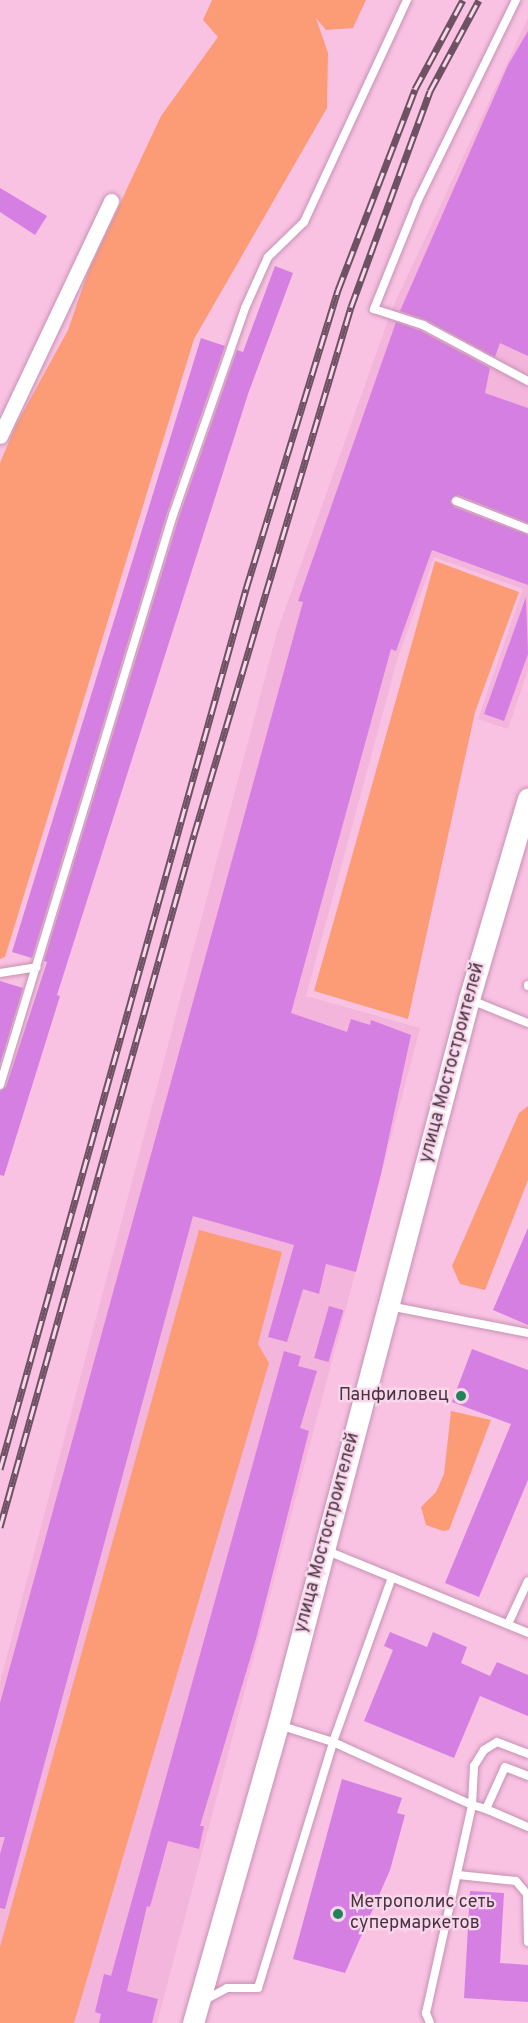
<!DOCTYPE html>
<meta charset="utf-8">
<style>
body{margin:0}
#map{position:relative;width:528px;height:2023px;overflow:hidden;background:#f9c2e3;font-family:Overpass,sans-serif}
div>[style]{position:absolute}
.built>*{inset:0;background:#f3b5db}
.green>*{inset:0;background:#fc9c77}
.building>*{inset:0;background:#d57fe3;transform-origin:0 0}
.roads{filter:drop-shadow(0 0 2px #c692b2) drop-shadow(0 0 2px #c692b2)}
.lane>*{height:8px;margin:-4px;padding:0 4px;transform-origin:4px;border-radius:4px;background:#fff}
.street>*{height:15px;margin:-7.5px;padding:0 7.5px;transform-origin:7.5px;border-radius:7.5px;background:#fff}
.secondary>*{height:21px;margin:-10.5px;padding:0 10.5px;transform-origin:10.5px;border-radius:10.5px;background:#fff}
.rail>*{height:7px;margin-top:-3.5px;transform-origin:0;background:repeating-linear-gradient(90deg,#f8d7eb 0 14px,#6e5163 0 28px);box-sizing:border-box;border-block:2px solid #6e5163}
.dots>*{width:16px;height:16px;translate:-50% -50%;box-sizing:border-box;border:3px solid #f8d7eb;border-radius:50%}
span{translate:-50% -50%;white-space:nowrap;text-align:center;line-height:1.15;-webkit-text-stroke:4.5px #f8d7eb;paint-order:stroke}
.street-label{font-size:18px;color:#493341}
.poi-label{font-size:18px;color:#493341}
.right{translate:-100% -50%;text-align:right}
.left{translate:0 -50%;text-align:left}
</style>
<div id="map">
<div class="built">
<div style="clip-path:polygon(528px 18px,528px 670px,508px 729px,478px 719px,523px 589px,434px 557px,398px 657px,306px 996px,420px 1028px,157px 2023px,0 2023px,0 1682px,277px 632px,392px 309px)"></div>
</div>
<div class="green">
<div style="clip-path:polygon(212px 0,366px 0,353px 28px,326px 30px,316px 18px,328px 53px,327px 108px,194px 339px,5px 957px,0 959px,0 463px,16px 425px,68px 330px,88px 272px,161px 116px,218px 37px,203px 20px)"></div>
<div style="clip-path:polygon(435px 561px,519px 592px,475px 712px,408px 1019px,314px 991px)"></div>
<div style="clip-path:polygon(528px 1106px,528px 1180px,485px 1290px,460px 1284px,452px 1266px,519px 1113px)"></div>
<div style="clip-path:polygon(199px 1230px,282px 1252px,258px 1344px,269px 1363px,74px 2023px,0 2023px,0 1947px)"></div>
<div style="clip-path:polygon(451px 1411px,491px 1420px,449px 1530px,443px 1531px,426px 1525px,421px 1507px,436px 1492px,444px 1474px)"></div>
</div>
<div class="building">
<div style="clip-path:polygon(528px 31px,528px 356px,500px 343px,495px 357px,426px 320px,400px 311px,508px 65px)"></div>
<div style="clip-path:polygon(0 188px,47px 216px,35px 235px,0 212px)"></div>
<div style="clip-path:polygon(275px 266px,293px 273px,248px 394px,57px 995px,60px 996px,4px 1176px,0 1175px,0 1091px,6px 1087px,47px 962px,44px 961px,179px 517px,237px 350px,243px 352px)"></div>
<div style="clip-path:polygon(396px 322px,421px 331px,490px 368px,485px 393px,528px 408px,528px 523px,458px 495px,450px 501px,454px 507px,528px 535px,528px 585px,432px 550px,396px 651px,391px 649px,291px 1013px,347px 1032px,351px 1019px,370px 1025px,371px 1020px,411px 1035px,381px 1174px,356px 1272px,326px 1264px,319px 1294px,303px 1289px,287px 1342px,268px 1337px,294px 1245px,193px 1216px,5px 1909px,0 1908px,0 1854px,5px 1837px,0 1837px,0 1703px,303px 602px,298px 601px)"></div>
<div style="clip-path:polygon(201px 338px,225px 346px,167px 513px,32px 958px,12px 952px)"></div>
<div style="clip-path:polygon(526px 597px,528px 654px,504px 721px,484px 714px)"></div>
<div style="clip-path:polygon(0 981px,23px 988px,0 1064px)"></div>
<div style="clip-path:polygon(528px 1228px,528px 1325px,493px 1310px)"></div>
<div style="left:329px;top:1306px;width:15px;height:54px;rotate:16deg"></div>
<div style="clip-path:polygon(472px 1349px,528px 1370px,528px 1480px,479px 1597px,445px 1583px,511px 1424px,452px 1402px)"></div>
<div style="clip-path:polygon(284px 1351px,301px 1356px,298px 1366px,317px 1371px,300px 1428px,309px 1431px,256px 1639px,200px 1826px,204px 1826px,199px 1849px,168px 1841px,150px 1907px,147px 1906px,127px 1991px,158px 1999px,152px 2023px,99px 2023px,101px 2014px,95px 2012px,104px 1974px,111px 1976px)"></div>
<div style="clip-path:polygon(390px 1632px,427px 1647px,433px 1632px,467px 1647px,461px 1663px,490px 1676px,497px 1662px,528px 1675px,528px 1716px,480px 1696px,454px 1758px,364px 1721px,393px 1650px,384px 1646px)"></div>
<div style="clip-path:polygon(342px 1779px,402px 1798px,397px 1813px,405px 1815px,390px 1870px,345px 1973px,293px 1959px)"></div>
<div style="clip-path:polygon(470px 1891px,504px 1893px,500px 1963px,528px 1965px,528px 2002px,464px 1998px)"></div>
</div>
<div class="roads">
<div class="lane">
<div style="left:516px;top:0;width:223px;rotate:116.1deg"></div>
<div style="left:418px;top:200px;width:118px;rotate:112deg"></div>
<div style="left:374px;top:309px;width:52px;rotate:18.1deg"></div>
<div style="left:423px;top:325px;width:119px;rotate:28.1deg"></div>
<div style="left:456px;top:501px;width:77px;rotate:21.3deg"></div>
<div style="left:0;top:973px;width:37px;rotate:-9deg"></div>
<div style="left:528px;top:986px;width:1px;rotate:-90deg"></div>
<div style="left:471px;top:1000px;width:61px;rotate:22deg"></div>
<div style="left:0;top:1085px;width:596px;rotate:-73.12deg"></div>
<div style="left:173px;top:515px;width:219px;rotate:-70.8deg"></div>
<div style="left:245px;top:308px;width:56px;rotate:-65.7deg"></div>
<div style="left:268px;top:257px;width:50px;rotate:-44.2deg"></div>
<div style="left:304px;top:222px;width:245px;rotate:-65.1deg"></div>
<div style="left:389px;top:1306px;width:142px;rotate:11deg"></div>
<div style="left:325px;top:1550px;width:219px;rotate:22.2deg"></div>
<div style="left:508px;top:1624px;width:47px;rotate:-65.1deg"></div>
<div style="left:279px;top:1725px;width:57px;rotate:17.5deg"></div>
<div style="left:333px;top:1742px;width:153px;rotate:24.4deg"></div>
<div style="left:472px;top:1805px;width:39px;rotate:-87deg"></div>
<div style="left:474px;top:1766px;width:19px;rotate:-58deg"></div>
<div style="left:484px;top:1750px;width:15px;rotate:-32deg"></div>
<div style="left:497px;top:1742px;width:33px;rotate:21deg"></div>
<div style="left:486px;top:1809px;width:46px;rotate:23.2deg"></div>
<div style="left:458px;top:1875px;width:58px;rotate:5.9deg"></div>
<div style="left:516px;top:1881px;width:17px;rotate:50deg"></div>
<div style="left:527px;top:1894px;width:48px;rotate:88.8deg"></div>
<div style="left:203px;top:2001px;width:27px;rotate:-28deg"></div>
<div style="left:227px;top:1988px;width:31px"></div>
<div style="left:258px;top:1988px;width:257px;rotate:-73deg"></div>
<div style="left:333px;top:1742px;width:175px;rotate:-70.3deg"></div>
<div style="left:430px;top:2023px;width:11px;rotate:-112deg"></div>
<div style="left:426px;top:2013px;width:213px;rotate:-77.5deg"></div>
<div style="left:472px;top:1805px;width:15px;rotate:16deg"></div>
<div style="left:486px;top:1809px;width:46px;rotate:-65.7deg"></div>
<div style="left:505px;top:1767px;width:25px;rotate:21deg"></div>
</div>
<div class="street">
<div style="left:0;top:436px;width:260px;rotate:-64.7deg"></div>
</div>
<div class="secondary">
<div style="left:193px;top:2023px;width:310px;rotate:-74.1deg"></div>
<div style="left:278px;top:1725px;width:751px;rotate:-75.26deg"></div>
<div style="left:469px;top:999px;width:209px;rotate:-73.6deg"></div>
</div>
</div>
<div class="rail">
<div style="left:0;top:1469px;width:914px;rotate:-74.38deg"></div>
<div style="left:246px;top:589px;width:313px;rotate:-72.9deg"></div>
<div style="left:338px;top:290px;width:215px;rotate:-69deg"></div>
<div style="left:415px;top:89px;width:101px;rotate:-61.7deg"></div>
<div style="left:0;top:1527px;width:719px;rotate:-74.34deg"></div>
<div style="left:194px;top:835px;width:551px;rotate:-73.44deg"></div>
<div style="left:351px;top:307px;width:230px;rotate:-69.9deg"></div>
<div style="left:430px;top:91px;width:103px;rotate:-61.7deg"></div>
</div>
<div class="dots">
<div style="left:461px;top:1396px;background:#21835c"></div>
<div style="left:338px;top:1914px;background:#21835c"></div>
</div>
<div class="street-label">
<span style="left:453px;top:1063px;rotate:-75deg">улица Мостостроителей</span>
<span style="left:328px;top:1533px;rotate:-75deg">улица Мостостроителей</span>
</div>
<div class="poi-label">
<span class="right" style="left:449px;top:1396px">Панфиловец</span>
<span class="left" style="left:350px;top:1914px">Метрополис cеть<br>супермаркетов</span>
</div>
</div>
